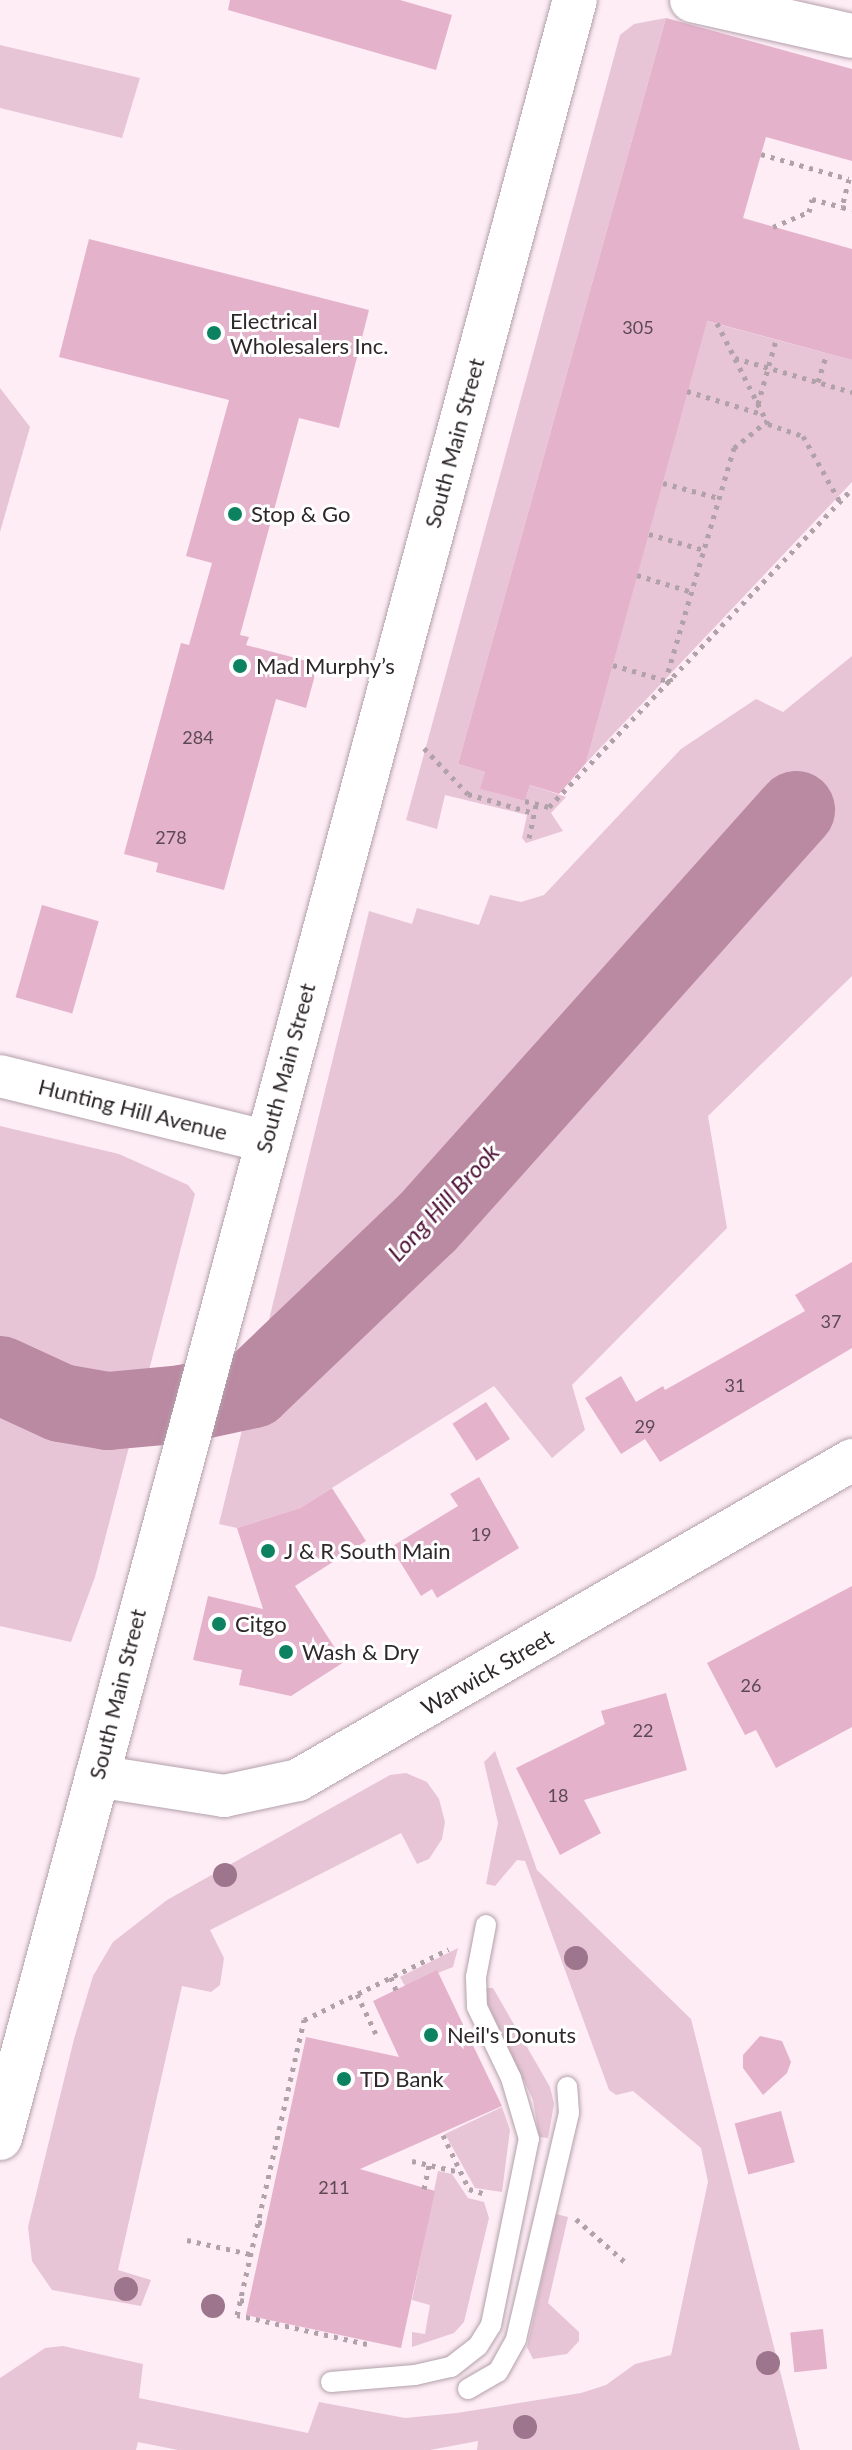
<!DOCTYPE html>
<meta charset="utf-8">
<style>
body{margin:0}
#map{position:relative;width:852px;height:2450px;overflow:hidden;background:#feedf5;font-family:Lato,sans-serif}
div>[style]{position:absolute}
.green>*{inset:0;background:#e7c5d6}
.river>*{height:78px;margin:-39px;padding:0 39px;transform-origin:39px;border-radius:39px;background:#ba89a2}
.building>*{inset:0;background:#e5b2cc;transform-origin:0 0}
.path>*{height:5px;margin-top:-2.5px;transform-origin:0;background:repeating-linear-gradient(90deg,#b0a2a8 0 4px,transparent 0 10px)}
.roads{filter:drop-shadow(0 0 2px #b3a0aa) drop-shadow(0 0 2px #b3a0aa)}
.lane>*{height:20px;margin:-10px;padding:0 10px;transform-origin:10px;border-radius:10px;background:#fff}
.street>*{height:42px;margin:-21px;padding:0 21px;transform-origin:21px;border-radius:21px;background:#fff}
.secondary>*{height:44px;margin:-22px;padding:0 22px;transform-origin:22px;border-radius:22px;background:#fff}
.primary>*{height:44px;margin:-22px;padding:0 22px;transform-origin:22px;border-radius:22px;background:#fff}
.trees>*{width:24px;height:24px;margin:-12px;border-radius:50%;background:#9d758c}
.dots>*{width:22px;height:22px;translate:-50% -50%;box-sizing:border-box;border:4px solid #fff;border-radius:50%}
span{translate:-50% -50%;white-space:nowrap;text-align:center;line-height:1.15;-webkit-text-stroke:6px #fff;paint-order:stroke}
.number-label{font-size:18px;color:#5c4a53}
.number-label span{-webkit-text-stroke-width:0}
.poi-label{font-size:22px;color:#2f282b}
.left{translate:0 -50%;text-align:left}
.street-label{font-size:22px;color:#2f282b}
.water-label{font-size:24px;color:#4e1237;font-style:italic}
</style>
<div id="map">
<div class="green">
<div style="clip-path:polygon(666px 18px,458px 764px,485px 772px,481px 789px,525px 801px,530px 785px,566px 797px,551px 813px,563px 831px,526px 843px,522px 838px,527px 815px,445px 795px,437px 829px,406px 820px,620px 35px,634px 24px)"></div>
<div style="clip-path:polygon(0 45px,140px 78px,122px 138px,0 108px)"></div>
<div style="clip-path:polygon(706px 321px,852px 360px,852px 482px,586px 763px)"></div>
<div style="clip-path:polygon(0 388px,30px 427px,0 532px)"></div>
<div style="clip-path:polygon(852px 656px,852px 976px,708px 1116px,727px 1228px,572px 1385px,585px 1430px,552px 1458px,494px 1386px,300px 1508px,237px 1528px,219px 1524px,369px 911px,412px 924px,417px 908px,479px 925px,490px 895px,521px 902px,544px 895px,681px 749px,756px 699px,783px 712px)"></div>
<div style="clip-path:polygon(0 1126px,119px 1154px,188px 1185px,195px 1194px,95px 1577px,71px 1642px,0 1626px)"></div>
<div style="clip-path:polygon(495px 1751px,537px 1870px,691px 2019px,800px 2450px,477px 2450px,478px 2441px,430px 2450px,178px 2450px,138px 2442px,136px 2450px,0 2450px,0 2378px,45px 2348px,63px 2346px,143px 2364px,139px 2398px,308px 2433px,319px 2402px,405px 2418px,457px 2413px,581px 2393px,606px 2385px,635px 2364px,671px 2355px,708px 2182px,701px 2148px,633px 2091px,616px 2095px,609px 2090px,525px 1861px,517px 1860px,495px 1886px,486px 1884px,498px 1823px,484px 1762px)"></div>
<div style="clip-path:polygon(406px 1773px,427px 1782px,439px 1799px,445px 1822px,442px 1839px,429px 1859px,417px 1864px,401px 1833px,210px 1930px,224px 1958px,220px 1985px,211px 1992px,182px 1986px,118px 2270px,151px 2280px,141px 2306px,52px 2290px,32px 2261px,28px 2227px,74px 2039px,93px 1976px,113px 1942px,167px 1900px,390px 1775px)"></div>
<div style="clip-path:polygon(458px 1948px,453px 1967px,405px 1986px,400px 1977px)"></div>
<div style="clip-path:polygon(486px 1988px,493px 1988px,550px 2087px,554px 2104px,548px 2138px,539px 2137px,533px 2100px,484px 1996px)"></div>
<div style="clip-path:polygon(502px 2107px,510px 2130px,502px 2192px,475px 2188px,445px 2134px)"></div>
<div style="clip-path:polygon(438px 2171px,452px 2174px,468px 2198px,484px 2202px,489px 2218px,464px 2322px,454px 2333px,412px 2347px,412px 2332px,425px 2334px,430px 2305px,412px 2300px)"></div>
<div style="clip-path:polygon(556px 2214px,568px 2217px,548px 2303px,579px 2332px,579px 2341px,567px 2354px,533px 2359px,527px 2347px)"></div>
</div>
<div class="river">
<div style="left:0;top:1375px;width:67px;rotate:24.7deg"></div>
<div style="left:61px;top:1403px;width:48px;rotate:9.7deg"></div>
<div style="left:108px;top:1411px;width:75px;rotate:-5.3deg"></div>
<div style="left:183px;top:1404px;width:72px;rotate:-12.1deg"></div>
<div style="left:253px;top:1389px;width:240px;rotate:-43.7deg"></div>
<div style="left:427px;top:1223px;width:554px;rotate:-48.22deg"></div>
</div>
<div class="building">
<div style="clip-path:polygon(230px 0,400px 0,452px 15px,436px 70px,228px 10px)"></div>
<div style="clip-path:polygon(666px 18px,852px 69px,852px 161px,766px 137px,743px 218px,852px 249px,852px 360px,707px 321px,586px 763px,559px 794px,530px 785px,525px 801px,480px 789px,485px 772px,458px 764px)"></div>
<div style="clip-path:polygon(89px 239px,369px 310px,339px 428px,299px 418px,240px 635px,249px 637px,246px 645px,318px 664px,306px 708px,276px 699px,224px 890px,156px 872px,158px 863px,124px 854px,181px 643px,189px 645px,212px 563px,186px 556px,229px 400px,59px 357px)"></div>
<div style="left:42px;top:905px;width:59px;height:96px;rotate:16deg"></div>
<div style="clip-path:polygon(852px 1262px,852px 1348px,660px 1462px,645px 1439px,621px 1454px,585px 1398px,621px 1376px,636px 1402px,663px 1386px,665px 1390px,805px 1311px,795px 1295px)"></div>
<div style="left:486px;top:1402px;width:44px;height:40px;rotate:57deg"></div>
<div style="clip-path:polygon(479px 1477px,519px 1548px,437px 1598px,432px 1589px,421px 1596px,391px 1547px,458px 1506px,450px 1494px)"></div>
<div style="clip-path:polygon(332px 1488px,366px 1541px,295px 1586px,344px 1662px,291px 1696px,239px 1685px,242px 1670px,193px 1660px,208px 1596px,263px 1609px,237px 1528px,300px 1508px)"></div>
<div style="clip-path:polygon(852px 1586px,852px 1727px,776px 1768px,756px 1730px,745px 1735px,707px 1663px)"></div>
<div style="clip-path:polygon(666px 1693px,687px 1770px,584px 1800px,601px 1833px,560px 1855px,516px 1768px,605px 1724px,601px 1711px)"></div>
<div style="clip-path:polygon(437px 1970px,502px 2106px,360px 2169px,435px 2191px,401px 2348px,246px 2315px,306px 2037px,399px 2057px,373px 2001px)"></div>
<div style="clip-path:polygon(760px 2036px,782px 2041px,791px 2062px,787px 2073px,763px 2095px,743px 2068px,743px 2055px)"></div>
<div style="left:781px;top:2111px;width:53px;height:48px;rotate:75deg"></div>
<div style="left:823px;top:2329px;width:40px;height:33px;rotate:84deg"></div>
</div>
<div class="path">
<div style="left:761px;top:154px;width:91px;rotate:15.9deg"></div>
<div style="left:849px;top:179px;width:29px;rotate:104deg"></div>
<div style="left:842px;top:207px;width:10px;rotate:17deg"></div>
<div style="left:773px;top:227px;width:39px;rotate:-23deg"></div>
<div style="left:809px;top:212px;width:13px;rotate:-77deg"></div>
<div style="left:812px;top:199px;width:31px;rotate:15deg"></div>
<div style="left:717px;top:323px;width:113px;rotate:63.2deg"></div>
<div style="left:768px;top:424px;width:37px;rotate:19deg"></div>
<div style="left:803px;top:436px;width:76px;rotate:60.7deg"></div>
<div style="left:735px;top:358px;width:122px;rotate:16.2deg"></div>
<div style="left:818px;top:382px;width:30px;rotate:-73deg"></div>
<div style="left:687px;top:391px;width:78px;rotate:17deg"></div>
<div style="left:758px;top:404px;width:66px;rotate:-74.3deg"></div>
<div style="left:663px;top:483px;width:58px;rotate:15deg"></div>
<div style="left:649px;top:534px;width:57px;rotate:16.2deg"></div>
<div style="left:637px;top:575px;width:58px;rotate:17.2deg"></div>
<div style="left:613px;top:665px;width:60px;rotate:16.3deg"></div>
<div style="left:671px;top:682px;width:10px;rotate:-107deg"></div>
<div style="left:668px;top:672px;width:234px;rotate:-73.6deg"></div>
<div style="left:734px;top:448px;width:43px;rotate:-39.3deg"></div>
<div style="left:424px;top:748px;width:64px;rotate:46.3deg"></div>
<div style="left:468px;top:794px;width:69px;rotate:16.1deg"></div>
<div style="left:525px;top:801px;width:25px;rotate:14deg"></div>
<div style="left:549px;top:807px;width:439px;rotate:-46.4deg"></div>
<div style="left:529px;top:838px;width:35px;rotate:-78deg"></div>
<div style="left:391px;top:1977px;width:14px;rotate:69deg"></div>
<div style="left:357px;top:1994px;width:44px;rotate:64.6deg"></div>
<div style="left:443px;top:2135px;width:60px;rotate:64.3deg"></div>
<div style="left:469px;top:2189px;width:17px;rotate:17deg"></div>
<div style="left:412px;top:2161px;width:49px;rotate:12.9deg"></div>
<div style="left:424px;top:2189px;width:25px;rotate:-78deg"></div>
<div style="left:576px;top:2219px;width:67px;rotate:41.3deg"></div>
<div style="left:258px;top:2222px;width:8px;rotate:14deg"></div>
<div style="left:187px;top:2240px;width:65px;rotate:12.5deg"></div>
<div style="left:240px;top:2300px;width:9px;rotate:13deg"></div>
<div style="left:367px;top:2344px;width:133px;rotate:-167.4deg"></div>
<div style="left:237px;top:2315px;width:303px;rotate:-77.2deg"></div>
<div style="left:304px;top:2020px;width:161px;rotate:-26.1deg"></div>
</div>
<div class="roads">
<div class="lane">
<div style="left:331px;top:2382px;width:84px;rotate:-4.8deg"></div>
<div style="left:415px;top:2375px;width:37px;rotate:-13deg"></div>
<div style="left:451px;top:2367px;width:34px;rotate:-38deg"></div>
<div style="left:478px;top:2346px;width:25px;rotate:-58deg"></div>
<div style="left:491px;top:2325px;width:190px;rotate:-78.5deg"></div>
<div style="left:529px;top:2139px;width:64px;rotate:-106.4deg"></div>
<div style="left:511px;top:2078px;width:79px;rotate:-115.6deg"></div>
<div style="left:477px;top:2007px;width:30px;rotate:-92deg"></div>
<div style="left:476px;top:1977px;width:53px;rotate:-79.1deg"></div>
<div style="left:468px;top:2389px;width:34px;rotate:-30deg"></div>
<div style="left:498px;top:2372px;width:38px;rotate:-61deg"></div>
<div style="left:516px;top:2339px;width:232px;rotate:-76.8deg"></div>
<div style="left:569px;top:2113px;width:26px;rotate:-94deg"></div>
</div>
<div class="street">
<div style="left:0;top:1076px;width:273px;rotate:13.8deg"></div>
<div style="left:96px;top:1776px;width:130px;rotate:8.9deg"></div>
<div style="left:224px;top:1796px;width:76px;rotate:-12.2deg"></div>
<div style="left:298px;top:1780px;width:640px;rotate:-30.01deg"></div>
</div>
<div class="secondary">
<div style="left:692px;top:0;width:164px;rotate:12.7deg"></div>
</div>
<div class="primary">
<div style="left:0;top:2138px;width:2214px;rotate:-74.95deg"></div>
</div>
</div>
<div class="trees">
<div style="left:225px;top:1875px"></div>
<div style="left:576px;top:1958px"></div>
<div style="left:126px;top:2289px"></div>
<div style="left:213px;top:2306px"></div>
<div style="left:768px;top:2363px"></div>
<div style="left:525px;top:2427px"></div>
</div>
<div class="dots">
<div style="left:214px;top:333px;background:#0d8261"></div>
<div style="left:235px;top:514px;background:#0d8261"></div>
<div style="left:240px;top:666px;background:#0d8261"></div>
<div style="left:268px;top:1551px;background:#0d8261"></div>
<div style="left:219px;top:1624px;background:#0d8261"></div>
<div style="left:286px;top:1652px;background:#0d8261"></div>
<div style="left:431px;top:2035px;background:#0d8261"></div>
<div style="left:344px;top:2079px;background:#0d8261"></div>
</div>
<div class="number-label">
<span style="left:638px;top:327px">305</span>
<span style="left:198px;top:737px">284</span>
<span style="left:171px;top:837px">278</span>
<span style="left:831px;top:1321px">37</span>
<span style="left:735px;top:1385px">31</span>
<span style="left:645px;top:1426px">29</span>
<span style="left:481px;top:1534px">19</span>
<span style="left:751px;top:1685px">26</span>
<span style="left:643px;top:1730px">22</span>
<span style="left:558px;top:1795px">18</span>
<span style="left:334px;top:2187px">211</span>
</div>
<div class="poi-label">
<span class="left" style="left:230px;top:333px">Electrical<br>Wholesalers Inc.</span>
<span class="left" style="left:251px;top:514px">Stop &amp; Go</span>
<span class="left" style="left:256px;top:666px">Mad Murphy’s</span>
<span class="left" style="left:284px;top:1551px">J &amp; R South Main</span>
<span class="left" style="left:235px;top:1624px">Citgo</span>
<span class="left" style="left:302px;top:1652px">Wash &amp; Dry</span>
<span class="left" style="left:447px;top:2035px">Neil's Donuts</span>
<span class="left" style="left:360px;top:2079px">TD Bank</span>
</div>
<div class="street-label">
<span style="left:454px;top:443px;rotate:-75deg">South Main Street</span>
<span style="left:285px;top:1068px;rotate:-75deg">South Main Street</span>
<span style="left:133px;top:1109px;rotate:14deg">Hunting Hill Avenue</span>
<span style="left:487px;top:1672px;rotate:-30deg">Warwick Street</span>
<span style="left:117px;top:1694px;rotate:-76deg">South Main Street</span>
</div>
<div class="water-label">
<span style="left:443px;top:1202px;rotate:-47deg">Long Hill Brook</span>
</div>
</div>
